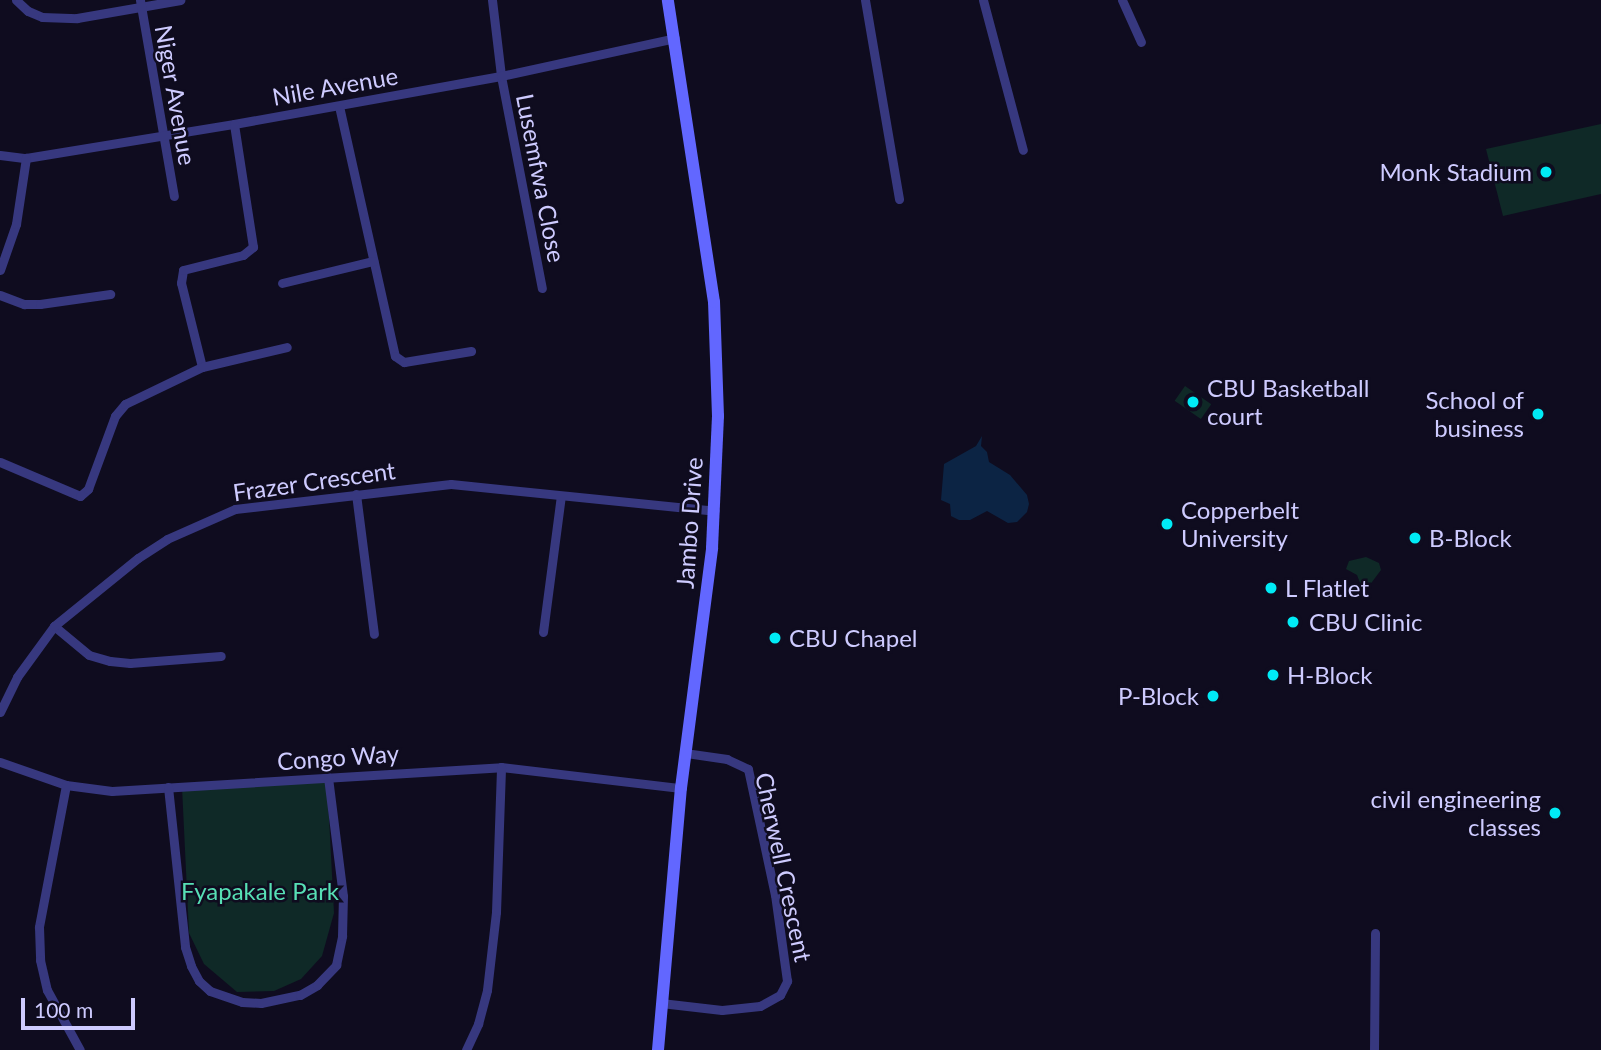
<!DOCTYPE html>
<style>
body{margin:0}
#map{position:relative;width:1601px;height:1050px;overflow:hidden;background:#0f0c1f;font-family:Lato,sans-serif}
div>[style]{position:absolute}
.green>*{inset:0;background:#0f2927;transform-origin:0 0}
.water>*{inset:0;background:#0c2444}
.street>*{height:9px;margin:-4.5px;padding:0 4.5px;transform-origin:4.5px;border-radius:4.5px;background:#37387f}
.secondary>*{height:12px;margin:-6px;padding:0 6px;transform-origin:6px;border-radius:6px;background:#6267ff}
.dots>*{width:19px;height:19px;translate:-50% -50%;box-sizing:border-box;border:4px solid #0f0c1f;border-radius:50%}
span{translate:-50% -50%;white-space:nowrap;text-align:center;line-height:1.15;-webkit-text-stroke:5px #0f0c1f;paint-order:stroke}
.street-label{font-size:24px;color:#cecbff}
.poi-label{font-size:24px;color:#cecbff}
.right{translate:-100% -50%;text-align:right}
.left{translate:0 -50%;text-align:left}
.park-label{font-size:24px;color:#57dfb5}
.scale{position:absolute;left:21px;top:998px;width:114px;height:32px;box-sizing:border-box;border:4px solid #cecbff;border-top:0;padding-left:9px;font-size:21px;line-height:24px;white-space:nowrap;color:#cecbff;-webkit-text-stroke:5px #0f0c1f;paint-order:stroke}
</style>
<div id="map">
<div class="green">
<div style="clip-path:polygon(1601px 124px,1601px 194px,1503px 216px,1486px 149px)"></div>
<div style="left:1185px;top:386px;width:32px;height:18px;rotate:35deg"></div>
<div style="clip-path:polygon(1366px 557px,1379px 563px,1381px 570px,1369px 586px,1362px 588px,1357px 575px,1346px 569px,1349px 561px)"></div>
<div style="clip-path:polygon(327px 779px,334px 913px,322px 956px,301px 979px,274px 991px,237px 992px,204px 964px,189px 933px,182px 787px)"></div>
</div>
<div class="water">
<div style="clip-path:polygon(982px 436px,981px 446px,987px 452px,989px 462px,1010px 475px,1027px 495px,1029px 504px,1027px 512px,1017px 522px,1008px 523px,987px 511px,970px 520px,959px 520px,951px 516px,950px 504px,941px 500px,944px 464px,976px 446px)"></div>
</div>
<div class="street">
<div style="left:16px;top:0;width:16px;rotate:43deg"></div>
<div style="left:28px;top:11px;width:15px;rotate:23deg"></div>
<div style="left:42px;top:17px;width:35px;rotate:2deg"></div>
<div style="left:77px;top:18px;width:105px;rotate:-9.9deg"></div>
<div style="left:140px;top:0;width:199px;rotate:80.2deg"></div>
<div style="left:492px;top:0;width:77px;rotate:83.2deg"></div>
<div style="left:501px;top:76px;width:216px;rotate:79.1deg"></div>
<div style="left:865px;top:0;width:202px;rotate:80.3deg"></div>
<div style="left:983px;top:0;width:155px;rotate:75.1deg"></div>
<div style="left:1122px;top:0;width:46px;rotate:65.7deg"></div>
<div style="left:339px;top:106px;width:256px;rotate:77.4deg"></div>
<div style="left:395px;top:356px;width:11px;rotate:34deg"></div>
<div style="left:404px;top:362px;width:68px;rotate:-9.3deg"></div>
<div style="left:0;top:155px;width:26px;rotate:7deg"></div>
<div style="left:26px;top:158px;width:211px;rotate:-9.3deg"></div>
<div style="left:234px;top:124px;width:271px;rotate:-10.2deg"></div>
<div style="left:501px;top:76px;width:178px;rotate:-12.3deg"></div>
<div style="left:0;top:270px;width:49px;rotate:-70.8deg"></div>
<div style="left:16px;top:224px;width:67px;rotate:-81.4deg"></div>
<div style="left:282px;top:283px;width:94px;rotate:-13.6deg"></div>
<div style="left:0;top:295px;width:26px;rotate:21deg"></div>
<div style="left:24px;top:304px;width:16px"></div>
<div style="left:40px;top:304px;width:71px;rotate:-8.1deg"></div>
<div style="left:202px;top:367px;width:87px;rotate:-104deg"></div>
<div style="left:181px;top:283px;width:13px;rotate:-81deg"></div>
<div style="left:183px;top:270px;width:62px;rotate:-14deg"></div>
<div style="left:243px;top:255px;width:13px;rotate:-39deg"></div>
<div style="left:253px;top:247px;width:124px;rotate:-98.8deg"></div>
<div style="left:0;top:462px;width:87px;rotate:23deg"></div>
<div style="left:80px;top:496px;width:11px;rotate:-41deg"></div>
<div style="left:88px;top:489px;width:78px;rotate:-69.7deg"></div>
<div style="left:115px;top:416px;width:16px;rotate:-50deg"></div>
<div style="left:125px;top:404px;width:85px;rotate:-25.7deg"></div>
<div style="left:202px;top:367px;width:87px;rotate:-13.2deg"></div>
<div style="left:356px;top:494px;width:141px;rotate:82.7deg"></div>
<div style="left:54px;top:626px;width:45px;rotate:39.6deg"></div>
<div style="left:89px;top:655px;width:22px;rotate:16deg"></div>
<div style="left:110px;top:661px;width:20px;rotate:6deg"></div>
<div style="left:130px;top:663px;width:91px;rotate:-4.4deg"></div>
<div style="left:543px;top:632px;width:137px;rotate:-82.5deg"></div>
<div style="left:0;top:712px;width:39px;rotate:-64deg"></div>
<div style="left:17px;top:677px;width:63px;rotate:-54deg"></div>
<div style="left:54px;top:626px;width:108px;rotate:-39deg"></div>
<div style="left:138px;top:558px;width:35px;rotate:-33deg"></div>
<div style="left:167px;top:539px;width:74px;rotate:-23.8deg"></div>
<div style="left:235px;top:509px;width:217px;rotate:-6.6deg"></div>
<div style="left:451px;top:484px;width:265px;rotate:5.8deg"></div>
<div style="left:0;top:762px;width:70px;rotate:19.2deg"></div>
<div style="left:66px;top:785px;width:46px;rotate:7.4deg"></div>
<div style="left:112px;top:791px;width:390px;rotate:-3.5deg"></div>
<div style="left:501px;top:767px;width:181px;rotate:6.7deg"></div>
<div style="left:66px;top:785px;width:145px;rotate:100.8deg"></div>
<div style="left:39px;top:927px;width:33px;rotate:88deg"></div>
<div style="left:40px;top:960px;width:31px;rotate:77deg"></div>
<div style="left:47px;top:990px;width:68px;rotate:61.2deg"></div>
<div style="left:168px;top:787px;width:161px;rotate:83.9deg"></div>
<div style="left:185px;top:947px;width:20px;rotate:72deg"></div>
<div style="left:191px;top:966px;width:17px;rotate:62deg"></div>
<div style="left:199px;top:981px;width:15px;rotate:42deg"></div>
<div style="left:210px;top:991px;width:34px;rotate:19deg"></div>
<div style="left:242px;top:1002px;width:19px;rotate:3deg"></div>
<div style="left:261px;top:1003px;width:40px;rotate:-12deg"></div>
<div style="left:300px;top:995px;width:20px;rotate:-30deg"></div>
<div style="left:317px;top:985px;width:28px;rotate:-46deg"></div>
<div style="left:336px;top:965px;width:30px;rotate:-78deg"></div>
<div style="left:342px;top:936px;width:40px;rotate:-88.6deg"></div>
<div style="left:343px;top:896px;width:120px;rotate:-97.2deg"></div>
<div style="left:661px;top:1003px;width:61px;rotate:6.5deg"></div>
<div style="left:722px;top:1010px;width:38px;rotate:-6deg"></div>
<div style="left:760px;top:1006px;width:23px;rotate:-29deg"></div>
<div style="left:780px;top:995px;width:16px;rotate:-63deg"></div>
<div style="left:787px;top:981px;width:87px;rotate:-97.9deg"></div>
<div style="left:775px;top:895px;width:129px;rotate:-102.1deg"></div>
<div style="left:748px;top:769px;width:23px;rotate:-155deg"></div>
<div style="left:727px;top:759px;width:41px;rotate:-171.7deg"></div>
<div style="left:466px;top:1050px;width:29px;rotate:-65deg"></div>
<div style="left:478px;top:1024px;width:35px;rotate:-75deg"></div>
<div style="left:487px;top:990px;width:79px;rotate:-83.4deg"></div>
<div style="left:496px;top:912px;width:145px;rotate:-88deg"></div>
<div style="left:1374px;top:1050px;width:117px;rotate:-89.5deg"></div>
</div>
<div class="secondary">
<div style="left:658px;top:1050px;width:263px;rotate:-85deg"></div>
<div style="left:681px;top:788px;width:242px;rotate:-82.6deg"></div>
<div style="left:712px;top:548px;width:132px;rotate:-87.4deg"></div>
<div style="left:718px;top:416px;width:114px;rotate:-92deg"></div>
<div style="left:714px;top:302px;width:305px;rotate:-98.7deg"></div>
</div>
<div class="dots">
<div style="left:1546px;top:172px;background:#00ebf6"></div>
<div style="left:1193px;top:402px;background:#00ebf6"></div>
<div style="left:1538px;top:414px;background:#00ebf6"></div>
<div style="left:1167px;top:524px;background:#00ebf6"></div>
<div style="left:1415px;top:538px;background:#00ebf6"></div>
<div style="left:1271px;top:588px;background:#00ebf6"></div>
<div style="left:1293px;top:622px;background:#00ebf6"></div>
<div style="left:775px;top:638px;background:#00ebf6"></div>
<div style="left:1273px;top:675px;background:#00ebf6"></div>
<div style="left:1213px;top:696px;background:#00ebf6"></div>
<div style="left:1555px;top:813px;background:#00ebf6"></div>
</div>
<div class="street-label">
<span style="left:335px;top:86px;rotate:-10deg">Nile Avenue</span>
<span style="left:176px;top:95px;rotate:80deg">Niger Avenue</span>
<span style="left:541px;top:178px;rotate:79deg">Lusemfwa Close</span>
<span style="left:314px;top:481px;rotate:-8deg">Frazer Crescent</span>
<span style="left:689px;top:523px;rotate:-86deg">Jambo Drive</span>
<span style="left:338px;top:757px;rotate:-4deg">Congo Way</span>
<span style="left:784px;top:867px;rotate:78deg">Cherwell Crescent</span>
</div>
<div class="poi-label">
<span class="right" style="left:1532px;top:172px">Monk Stadium</span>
<span class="left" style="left:1207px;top:402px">CBU Basketball<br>court</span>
<span class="right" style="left:1524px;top:414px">School of<br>business</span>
<span class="left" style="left:1181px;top:524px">Copperbelt<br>University</span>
<span class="left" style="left:1429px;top:538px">B-Block</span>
<span class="left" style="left:1285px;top:588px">L Flatlet</span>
<span class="left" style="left:1309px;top:622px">CBU Clinic</span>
<span class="left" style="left:789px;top:638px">CBU Chapel</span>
<span class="left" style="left:1287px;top:675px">H-Block</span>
<span class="right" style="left:1199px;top:696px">P-Block</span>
<span class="right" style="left:1541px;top:813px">civil engineering<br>classes</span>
</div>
<div class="park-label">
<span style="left:260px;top:891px">Fyapakale Park</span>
</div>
<div class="scale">100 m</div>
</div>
